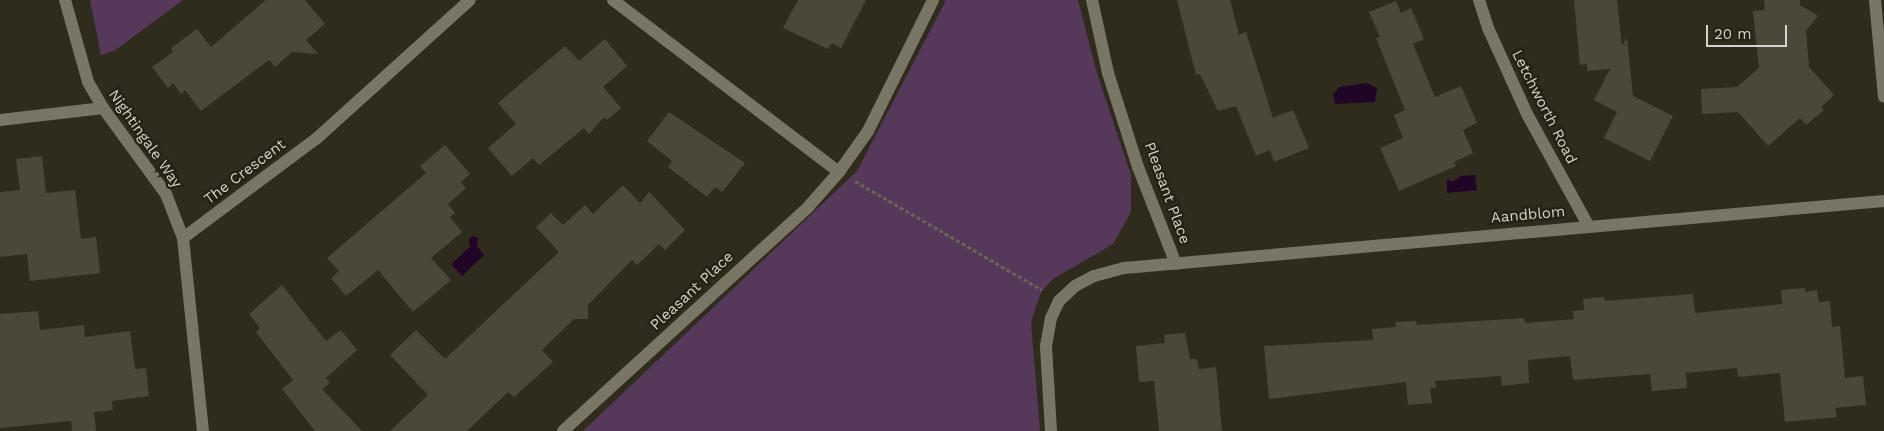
<!DOCTYPE html>
<style>
body{margin:0}
#map{position:relative;width:1884px;height:431px;overflow:hidden;background:#302c1d;font-family:"Work Sans",sans-serif}
div>[style]{position:absolute}
.green>*{inset:0;background:#55385a}
.water>*{inset:0;background:#210527}
.building>*{inset:0;background:#4c4839}
.path>*{height:3px;margin-top:-1.5px;transform-origin:0;background:repeating-linear-gradient(90deg,#686558 0 4px,transparent 0 6.5px)}
.minor>*{height:12px;margin:-6px;padding:0 6px;transform-origin:6px;border-radius:6px;background:#7a7666}
.tertiary>*{height:12px;margin:-6px;padding:0 6px;transform-origin:6px;border-radius:6px;background:#7a7666}
span{translate:-50% -50%;white-space:nowrap;text-align:center;line-height:1.15;-webkit-text-stroke:5px #262214;paint-order:stroke}
.street-label{font-size:15px;color:#d4d2c9}
.scale{position:absolute;left:1706px;top:25px;width:81px;height:22px;box-sizing:border-box;border:2px solid #d4d2c9;border-top:0;padding-left:6px;font-size:15px;line-height:18px;white-space:nowrap;color:#d4d2c9;-webkit-text-stroke:4px #262214;paint-order:stroke}
</style>
<div id="map">
<div class="green">
<div style="clip-path:polygon(90px 0,183px 0,114px 51px,101px 55px)"></div>
<div style="clip-path:polygon(946px 0,1078px 0,1096px 70px,1131px 175px,1131px 212px,1113px 244px,1053px 279px,1042px 291px,1036px 306px,1031px 323px,1040px 431px,583px 431px,857px 171px)"></div>
</div>
<div class="water">
<div style="clip-path:polygon(1367px 83px,1377px 88px,1375px 102px,1335px 104px,1333px 95px,1339px 87px)"></div>
<div style="clip-path:polygon(1475px 175px,1477px 190px,1447px 193px,1447px 179px,1453px 182px,1461px 176px)"></div>
<div style="clip-path:polygon(473px 236px,478px 238px,477px 246px,484px 255px,462px 276px,451px 264px,470px 247px,469px 239px)"></div>
</div>
<div class="building">
<div style="clip-path:polygon(266px 0,305px 0,325px 24px,306px 40px,318px 54px,292px 52px,275px 67px,269px 60px,201px 111px,185px 90px,181px 94px,173px 83px,168px 88px,152px 67px,173px 52px,171px 48px,197px 29px,211px 47px)"></div>
<div style="clip-path:polygon(798px 0,866px 0,841px 48px,832px 43px,828px 49px,783px 28px)"></div>
<div style="clip-path:polygon(1177px 0,1230px 0,1239px 35px,1246px 32px,1273px 118px,1293px 110px,1309px 148px,1274px 162px,1270px 150px,1256px 156px,1236px 106px,1218px 111px,1200px 74px,1196px 75px)"></div>
<div style="clip-path:polygon(1574px 0,1617px 0,1622px 46px,1627px 38px,1633px 96px,1673px 116px,1650px 161px,1604px 138px,1617px 112px,1594px 100px,1610px 69px,1587px 71px,1587px 64px,1580px 65px)"></div>
<div style="clip-path:polygon(1764px 0,1800px 0,1800px 5px,1818px 16px,1806px 31px,1809px 67px,1834px 95px,1821px 107px,1824px 110px,1806px 125px,1800px 118px,1768px 146px,1738px 112px,1702px 114px,1701px 89px,1737px 87px,1759px 68px,1753px 11px,1765px 10px)"></div>
<div style="clip-path:polygon(1396px 1px,1401px 13px,1411px 8px,1424px 39px,1413px 44px,1435px 97px,1461px 86px,1477px 123px,1463px 130px,1473px 153px,1454px 162px,1456px 166px,1399px 191px,1380px 148px,1403px 138px,1394px 115px,1405px 110px,1376px 38px,1380px 37px,1369px 12px)"></div>
<div style="clip-path:polygon(605px 39px,627px 66px,603px 87px,621px 108px,607px 120px,604px 117px,589px 134px,584px 128px,539px 165px,533px 158px,512px 176px,488px 148px,516px 124px,498px 103px,565px 46px,579px 61px)"></div>
<div style="clip-path:polygon(669px 112px,745px 163px,722px 192px,715px 187px,707px 197px,668px 167px,672px 161px,647px 141px)"></div>
<div style="clip-path:polygon(445px 145px,470px 174px,461px 182px,466px 188px,448px 204px,455px 213px,450px 217px,462px 232px,431px 258px,451px 280px,413px 312px,378px 270px,346px 296px,331px 278px,339px 271px,327px 258px,426px 173px,420px 166px)"></div>
<div style="clip-path:polygon(42px 156px,46px 193px,75px 190px,81px 239px,96px 237px,100px 273px,30px 281px,27px 254px,0 257px,0 192px,20px 190px,16px 159px)"></div>
<div style="clip-path:polygon(623px 185px,640px 203px,649px 192px,685px 230px,665px 250px,659px 244px,637px 265px,632px 260px,588px 305px,588px 319px,574px 319px,542px 350px,553px 362px,514px 397px,508px 392px,467px 431px,390px 431px,428px 395px,390px 355px,416px 330px,445px 359px,559px 252px,536px 227px,551px 213px,563px 225px,585px 205px,593px 214px)"></div>
<div style="clip-path:polygon(282px 285px,326px 341px,341px 330px,357px 350px,326px 378px,330px 383px,322px 389px,362px 431px,315px 431px,282px 389px,293px 380px,256px 332px,260px 328px,249px 314px)"></div>
<div style="clip-path:polygon(1805px 288px,1805px 292px,1817px 290px,1819px 302px,1830px 301px,1832px 327px,1840px 326px,1845px 378px,1863px 376px,1866px 405px,1835px 408px,1837px 417px,1785px 422px,1780px 373px,1738px 377px,1737px 368px,1686px 373px,1687px 388px,1652px 391px,1650px 374px,1573px 380px,1570px 356px,1528px 360px,1529px 383px,1502px 386px,1501px 376px,1435px 381px,1436px 388px,1430px 388px,1432px 403px,1408px 405px,1406px 382px,1269px 399px,1264px 346px,1373px 340px,1372px 329px,1396px 327px,1395px 322px,1416px 321px,1417px 325px,1524px 318px,1525px 323px,1574px 319px,1573px 311px,1584px 310px,1583px 299px,1604px 297px,1605px 301px,1693px 294px,1695px 313px,1782px 304px,1781px 290px)"></div>
<div style="clip-path:polygon(38px 311px,40px 330px,84px 325px,85px 337px,130px 331px,135px 369px,146px 368px,149px 396px,112px 401px,113px 410px,94px 412px,96px 431px,72px 431px,71px 421px,0 428px,0 314px)"></div>
<div style="clip-path:polygon(1185px 333px,1190px 359px,1197px 359px,1199px 369px,1216px 367px,1222px 431px,1159px 431px,1154px 381px,1139px 382px,1136px 346px,1165px 343px,1164px 335px)"></div>
</div>
<div class="path">
<div style="left:855px;top:181px;width:216px;rotate:30.2deg"></div>
</div>
<div class="minor">
<div style="left:613px;top:0;width:284px;rotate:37.3deg"></div>
<div style="left:1092px;top:0;width:75px;rotate:77.6deg"></div>
<div style="left:1108px;top:73px;width:99px;rotate:72.3deg"></div>
<div style="left:1138px;top:167px;width:104px;rotate:68.6deg"></div>
<div style="left:1479px;top:0;width:29px;rotate:72deg"></div>
<div style="left:1488px;top:28px;width:94px;rotate:65.6deg"></div>
<div style="left:1527px;top:114px;width:127px;rotate:61.2deg"></div>
<div style="left:1875px;top:0;width:97px;rotate:84.7deg"></div>
<div style="left:183px;top:238px;width:166px;rotate:-36.7deg"></div>
<div style="left:316px;top:139px;width:207px;rotate:-42.1deg"></div>
<div style="left:563px;top:431px;width:333px;rotate:-42.4deg"></div>
<div style="left:809px;top:206px;width:45px;rotate:-48.6deg"></div>
<div style="left:839px;top:172px;width:50px;rotate:-54.7deg"></div>
<div style="left:868px;top:131px;width:146px;rotate:-63.6deg"></div>
<div style="left:1051px;top:431px;width:85px;rotate:-93.4deg"></div>
<div style="left:1046px;top:346px;width:28px;rotate:-80deg"></div>
<div style="left:1051px;top:318px;width:19px;rotate:-65deg"></div>
<div style="left:1059px;top:301px;width:22px;rotate:-43deg"></div>
<div style="left:1075px;top:286px;width:21px;rotate:-28deg"></div>
<div style="left:1094px;top:276px;width:31px;rotate:-15deg"></div>
<div style="left:1124px;top:268px;width:763px;rotate:-5.04deg"></div>
</div>
<div class="tertiary">
<div style="left:65px;top:0;width:85px;rotate:74.3deg"></div>
<div style="left:88px;top:82px;width:30px;rotate:60deg"></div>
<div style="left:103px;top:108px;width:107px;rotate:53.8deg"></div>
<div style="left:166px;top:194px;width:47px;rotate:68.9deg"></div>
<div style="left:183px;top:238px;width:194px;rotate:84.1deg"></div>
<div style="left:0;top:120px;width:104px;rotate:-6.6deg"></div>
</div>
<div class="street-label">
<span style="left:1544px;top:107px;rotate:63deg">Letchworth Road</span>
<span style="left:145px;top:139px;rotate:55deg">Nightingale Way</span>
<span style="left:245px;top:172px;rotate:-37deg">The Crescent</span>
<span style="left:1167px;top:193px;rotate:70deg">Pleasant Place</span>
<span style="left:1528px;top:215px;rotate:-5deg">Aandblom</span>
<span style="left:692px;top:291px;rotate:-43deg">Pleasant Place</span>
</div>
<div class="scale">20 m</div>
</div>
